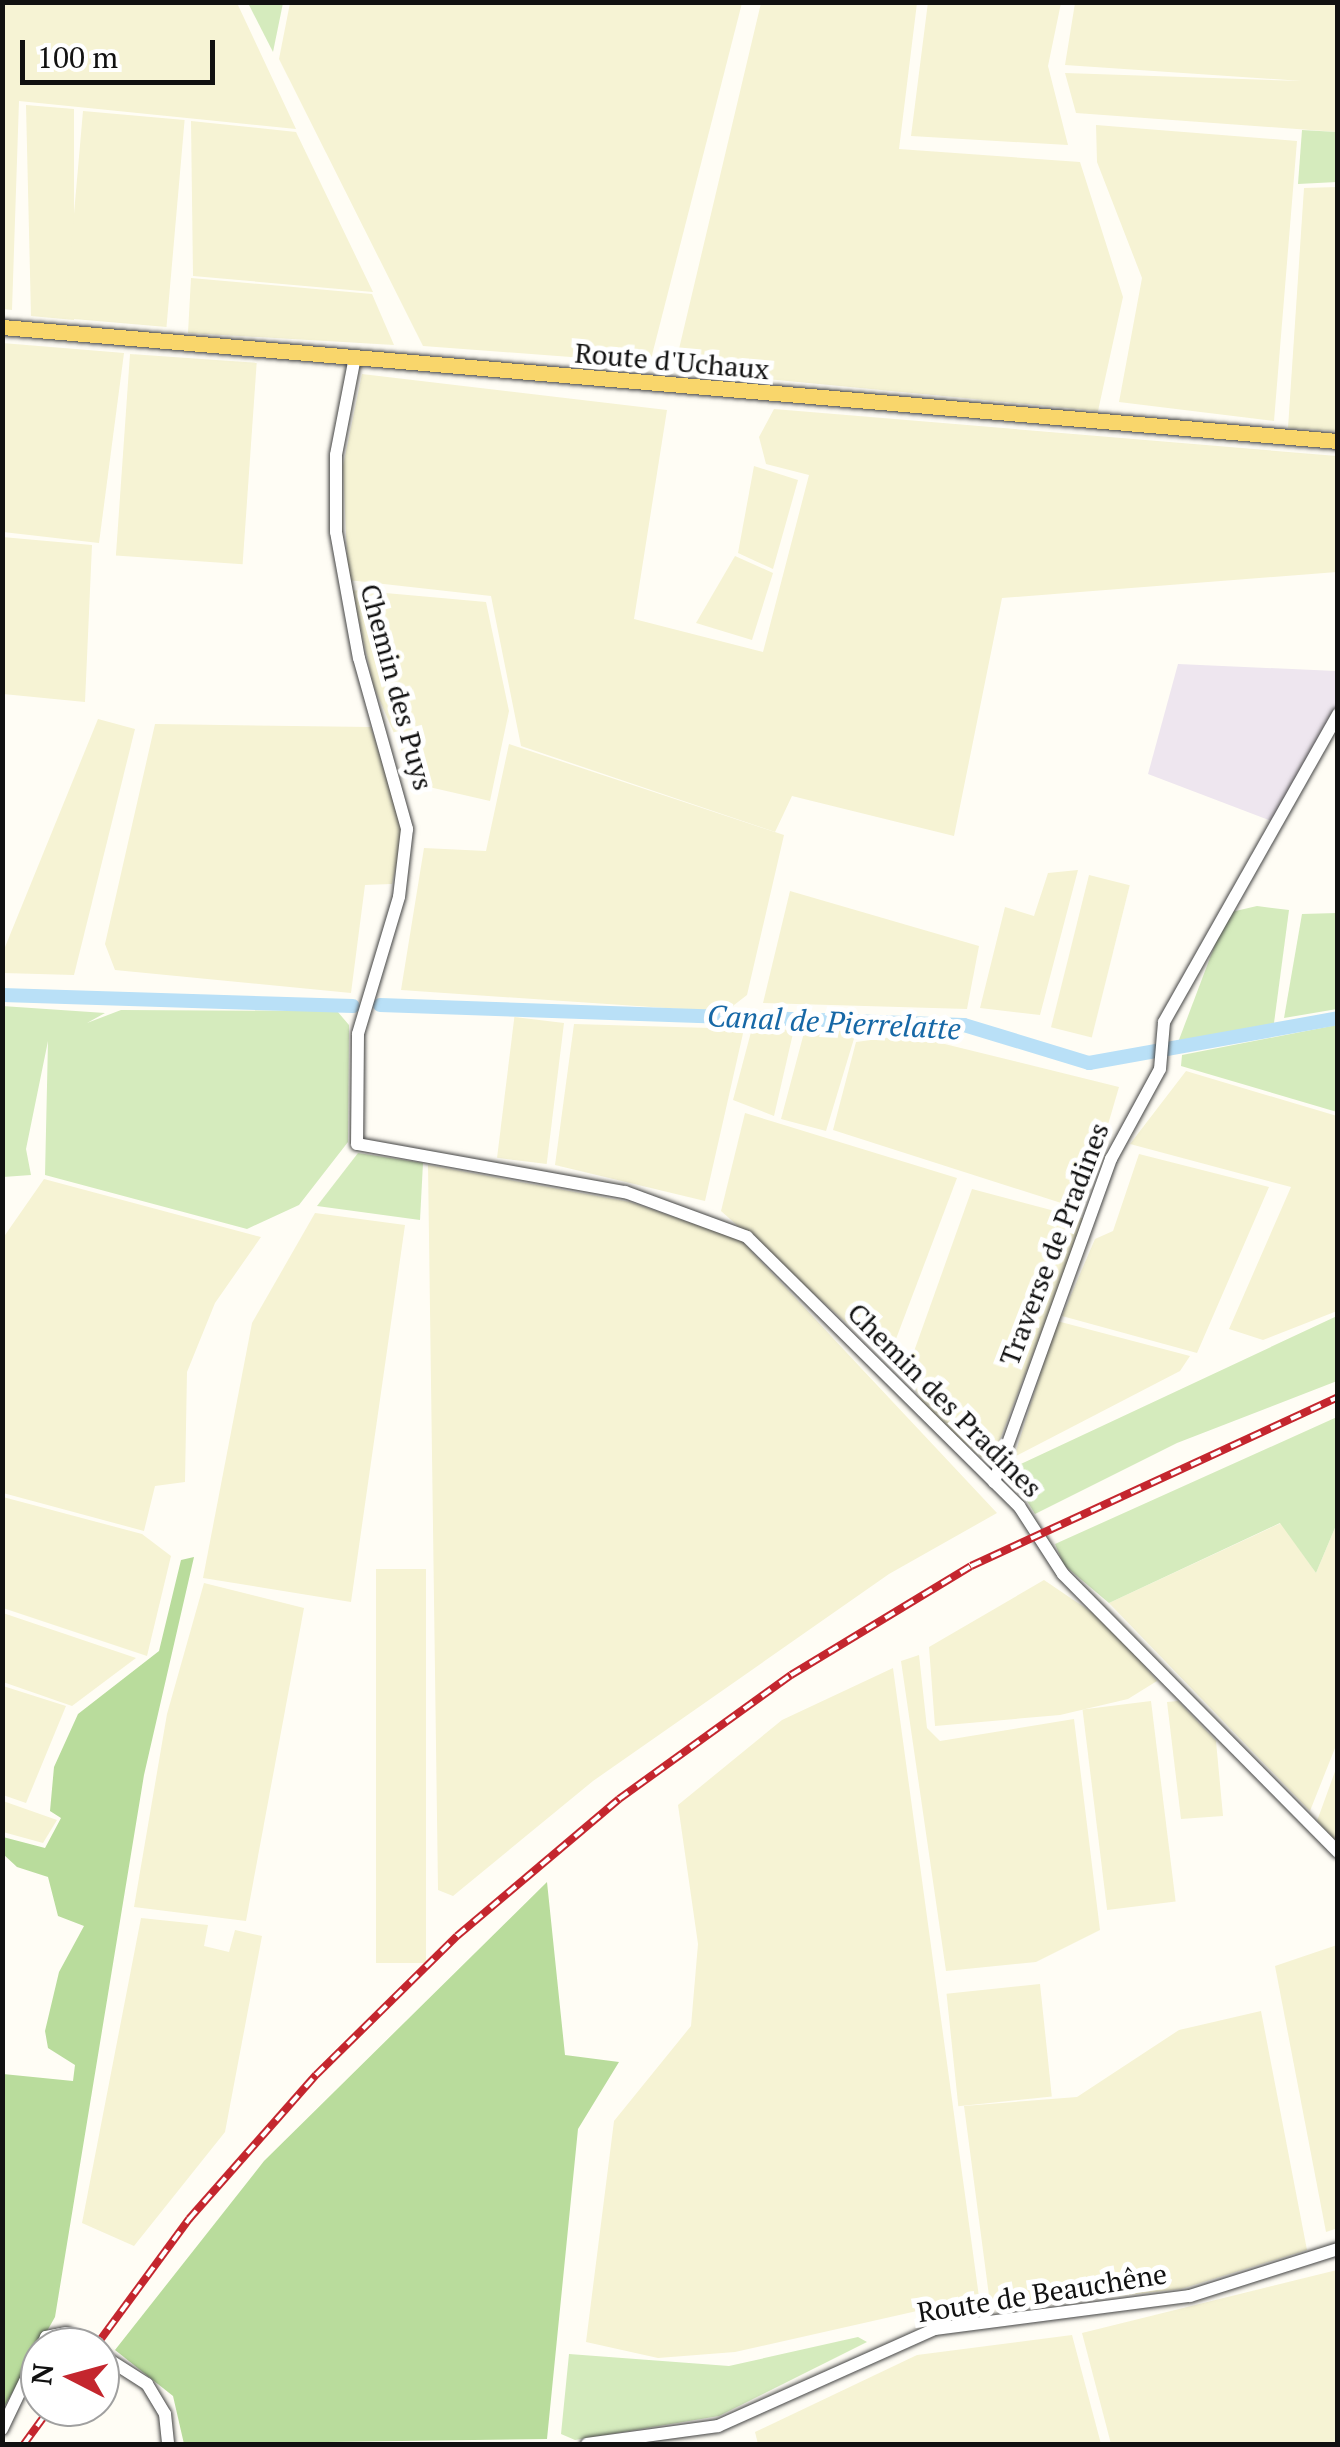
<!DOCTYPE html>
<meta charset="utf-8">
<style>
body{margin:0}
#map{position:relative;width:1340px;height:2447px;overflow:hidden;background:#fffdf5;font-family:"PT Serif",serif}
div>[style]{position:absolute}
.industrial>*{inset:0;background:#eee6ef}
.farmland>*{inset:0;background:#f6f3d4;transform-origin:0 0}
.green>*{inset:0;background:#d5ebbd}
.forest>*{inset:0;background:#b9dc9c}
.canal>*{height:14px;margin:-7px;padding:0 7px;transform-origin:7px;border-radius:7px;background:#b9e0f7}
.roads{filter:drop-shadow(0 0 2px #444) drop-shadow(0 0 2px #444)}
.minor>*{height:12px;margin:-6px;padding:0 6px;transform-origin:6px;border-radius:6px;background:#fff}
.major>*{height:15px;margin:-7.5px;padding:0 7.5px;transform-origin:7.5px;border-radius:7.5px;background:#f9d66b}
.rail>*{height:8px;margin-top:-4px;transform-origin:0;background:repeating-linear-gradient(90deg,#fff 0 11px,#c4262e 0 22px);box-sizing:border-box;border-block:2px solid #c4262e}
span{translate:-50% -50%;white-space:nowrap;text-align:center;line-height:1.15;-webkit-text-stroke:10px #fff;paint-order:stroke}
.street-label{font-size:28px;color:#111}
.water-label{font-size:30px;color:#1768a6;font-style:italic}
.frame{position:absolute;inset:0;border:5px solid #111;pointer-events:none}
.north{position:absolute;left:20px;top:2327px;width:100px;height:100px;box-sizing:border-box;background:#fff;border:2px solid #a0a0a0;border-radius:50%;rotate:276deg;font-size:28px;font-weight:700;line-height:40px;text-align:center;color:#111}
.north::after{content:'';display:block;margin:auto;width:35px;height:45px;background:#c4262e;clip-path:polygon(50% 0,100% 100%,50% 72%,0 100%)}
.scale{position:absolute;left:20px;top:40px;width:195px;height:45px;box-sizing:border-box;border:5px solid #111;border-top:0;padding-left:12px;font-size:30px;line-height:35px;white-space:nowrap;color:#111;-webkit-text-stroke:8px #fff;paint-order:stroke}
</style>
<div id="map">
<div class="industrial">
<div style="clip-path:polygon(1178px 664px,1336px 671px,1337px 704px,1274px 822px,1148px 774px)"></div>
</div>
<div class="farmland">
<div style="clip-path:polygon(3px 2px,237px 3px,296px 129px,19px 101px,12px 310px,3px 309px)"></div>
<div style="clip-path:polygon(928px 2px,1061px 3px,1048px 66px,1068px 145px,911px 136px)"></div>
<div style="clip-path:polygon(290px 3px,742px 3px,650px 363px,423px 346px,279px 59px)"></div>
<div style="clip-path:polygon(761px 3px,917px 3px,899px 149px,1080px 162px,1123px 297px,1098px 411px,674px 370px)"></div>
<div style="clip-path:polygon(1075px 3px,1337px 3px,1337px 132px,1076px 113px,1065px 73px,1302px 81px,1065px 65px)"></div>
<div style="clip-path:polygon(26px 105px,74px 109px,74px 320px,31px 316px)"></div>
<div style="left:83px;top:111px;width:102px;height:208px;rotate:5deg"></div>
<div style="clip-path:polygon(191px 121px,296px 132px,373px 292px,193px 276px)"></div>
<div style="clip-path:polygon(1096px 125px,1297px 141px,1274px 421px,1119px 402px,1142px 278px,1097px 162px)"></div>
<div style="clip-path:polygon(1337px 187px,1337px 431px,1288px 428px,1304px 188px)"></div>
<div style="clip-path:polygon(191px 278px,372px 294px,394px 345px,188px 333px)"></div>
<div style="clip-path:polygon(2px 343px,124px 353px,99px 543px,3px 532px)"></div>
<div style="left:130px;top:354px;width:127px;height:202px;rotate:4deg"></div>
<div style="clip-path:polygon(362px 374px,667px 410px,634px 619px,763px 652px,809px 475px,766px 464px,759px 437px,774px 409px,1337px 456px,1337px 572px,1002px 598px,954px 836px,792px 796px,775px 832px,521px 746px,491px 596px,348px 580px,343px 466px)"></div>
<div style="clip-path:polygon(754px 466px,798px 480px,773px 569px,738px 553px)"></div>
<div style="clip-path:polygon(2px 537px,92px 545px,85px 702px,3px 694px)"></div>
<div style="clip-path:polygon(735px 556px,773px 573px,752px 640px,696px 623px)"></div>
<div style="clip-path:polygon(352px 590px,486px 602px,509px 711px,490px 801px,416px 784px,374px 687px)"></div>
<div style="clip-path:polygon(98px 719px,135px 729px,74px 975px,3px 973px,3px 952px)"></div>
<div style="clip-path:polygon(155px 724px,371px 727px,404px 833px,392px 884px,365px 885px,351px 993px,115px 970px,105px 944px)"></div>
<div style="clip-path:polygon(509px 744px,784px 835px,747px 995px,725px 1012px,401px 990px,424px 848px,486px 851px)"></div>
<div style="clip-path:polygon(1078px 870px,1040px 1015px,980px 1008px,1005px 907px,1034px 916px,1048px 873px)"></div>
<div style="left:1089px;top:875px;width:42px;height:157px;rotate:14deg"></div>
<div style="clip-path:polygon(790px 891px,979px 946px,967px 1009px,763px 1003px)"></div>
<div style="left:564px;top:1023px;width:142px;height:50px;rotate:97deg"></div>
<div style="clip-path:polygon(574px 1024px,744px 1029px,705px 1201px,555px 1165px)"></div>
<div style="clip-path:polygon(794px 1029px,774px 1116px,733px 1100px,751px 1032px)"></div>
<div style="clip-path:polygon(805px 1029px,856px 1032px,826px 1131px,781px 1119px)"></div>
<div style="clip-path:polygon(908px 1035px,1119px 1087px,1083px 1210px,833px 1130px,856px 1042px)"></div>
<div style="clip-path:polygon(1186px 1071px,1337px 1116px,1337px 1311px,1263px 1340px,1229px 1329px,1291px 1187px,1130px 1144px)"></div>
<div style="clip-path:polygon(745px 1113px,957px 1178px,888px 1360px,721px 1211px)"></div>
<div style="clip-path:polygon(1139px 1154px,1269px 1187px,1197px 1353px,1062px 1316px,1095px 1239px,1113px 1231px)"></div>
<div style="clip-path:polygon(428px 1165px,630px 1202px,741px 1240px,997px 1513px,889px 1574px,593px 1781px,453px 1896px,438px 1890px)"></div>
<div style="clip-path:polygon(44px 1179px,261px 1237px,215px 1303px,187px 1372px,185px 1482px,155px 1486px,144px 1531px,3px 1493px,3px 1238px)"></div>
<div style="clip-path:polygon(972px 1189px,1085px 1219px,990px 1465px,925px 1409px,907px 1371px)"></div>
<div style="clip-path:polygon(315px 1213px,405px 1225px,351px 1602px,203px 1578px,252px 1323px)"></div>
<div style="clip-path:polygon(1057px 1321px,1190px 1356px,1180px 1371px,1014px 1457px)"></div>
<div style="clip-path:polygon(3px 1497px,142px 1534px,171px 1556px,147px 1656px,3px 1608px)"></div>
<div style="clip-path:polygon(1281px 1523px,1316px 1573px,1337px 1523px,1337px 1743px,1310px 1811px,1109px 1603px)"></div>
<div style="left:376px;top:1569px;width:50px;height:394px"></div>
<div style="clip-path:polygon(1044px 1580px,1109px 1624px,1157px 1681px,1128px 1699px,1060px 1715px,935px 1726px,929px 1647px)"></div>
<div style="clip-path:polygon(204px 1583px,304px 1608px,246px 1921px,134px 1907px,167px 1714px)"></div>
<div style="clip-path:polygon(3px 1613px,136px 1658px,72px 1706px,3px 1682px)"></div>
<div style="clip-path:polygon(919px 1655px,927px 1728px,940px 1741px,1074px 1719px,1100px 1930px,1036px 1962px,946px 1971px,901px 1661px)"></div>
<div style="clip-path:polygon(893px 1668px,979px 2297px,735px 2352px,658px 2358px,586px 2342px,614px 2121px,691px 2026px,698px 1944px,678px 1805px,782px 1720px)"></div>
<div style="clip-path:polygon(3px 1686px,66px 1706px,26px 1803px,3px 1795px)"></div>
<div style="left:1151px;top:1701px;width:202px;height:69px;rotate:83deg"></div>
<div style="clip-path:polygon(1178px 1701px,1216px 1741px,1223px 1816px,1181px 1819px,1167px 1702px)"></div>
<div style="clip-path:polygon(1337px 1766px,1338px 1842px,1337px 1842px,1317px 1821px)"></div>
<div style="clip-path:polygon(3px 1801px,57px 1820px,43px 1843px,3px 1832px)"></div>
<div style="clip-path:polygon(141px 1918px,208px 1925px,204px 1946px,229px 1952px,235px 1930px,262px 1936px,225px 2132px,134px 2246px,82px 2223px)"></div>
<div style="clip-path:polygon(1337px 1945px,1338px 2228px,1326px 2232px,1275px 1966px)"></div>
<div style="left:1040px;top:1984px;width:113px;height:94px;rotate:84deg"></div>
<div style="clip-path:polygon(1261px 2011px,1307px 2250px,1181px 2289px,991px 2311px,964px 2106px,1077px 2097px,1179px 2030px)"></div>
<div style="clip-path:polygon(1337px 2270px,1337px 2444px,1111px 2444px,1082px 2333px)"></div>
<div style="clip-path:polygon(1072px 2335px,1101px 2444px,758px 2444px,755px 2432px,917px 2355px)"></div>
</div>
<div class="green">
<div style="clip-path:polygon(248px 3px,283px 3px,273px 52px)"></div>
<div style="clip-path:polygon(1302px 130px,1337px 132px,1337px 182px,1298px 184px)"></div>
<div style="clip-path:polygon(1257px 906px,1289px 910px,1274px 1023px,1177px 1045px,1227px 913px)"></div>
<div style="clip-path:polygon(1337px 913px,1337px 1009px,1284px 1018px,1302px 914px)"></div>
<div style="clip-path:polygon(2px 1006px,105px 1013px,87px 1023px,121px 1010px,337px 1011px,349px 1025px,348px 1142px,299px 1205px,247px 1229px,45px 1175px,48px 1041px,26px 1149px,31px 1175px,3px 1177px)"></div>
<div style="clip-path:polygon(1337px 1025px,1337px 1112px,1181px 1066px,1182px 1055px)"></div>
<div style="clip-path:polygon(358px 1153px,423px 1163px,420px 1220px,317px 1206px)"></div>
<div style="clip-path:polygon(1337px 1316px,1337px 1381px,1177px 1443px,1035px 1514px,1008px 1470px)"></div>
<div style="clip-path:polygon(1337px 1417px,1337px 1523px,1316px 1573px,1280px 1523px,1109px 1603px,1064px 1565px,1055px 1544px)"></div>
<div style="clip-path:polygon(858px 2337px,867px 2342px,719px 2416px,575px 2440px,561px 2434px,569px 2354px,729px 2366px)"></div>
</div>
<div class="forest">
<div style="clip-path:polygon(194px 1557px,144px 1775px,55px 2317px,3px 2409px,3px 2074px,73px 2081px,75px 2065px,48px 2048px,45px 2031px,59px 1972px,84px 1926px,58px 1916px,48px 1877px,17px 1867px,3px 1854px,3px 1837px,45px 1848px,61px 1818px,50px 1811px,54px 1767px,78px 1714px,159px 1651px,181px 1560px)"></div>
<div style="clip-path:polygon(547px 1882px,565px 2055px,619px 2062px,578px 2129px,547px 2439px,184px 2444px,173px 2396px,115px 2350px,264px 2161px)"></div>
</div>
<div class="canal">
<div style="left:2px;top:995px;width:351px;rotate:1.8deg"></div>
<div style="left:380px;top:1005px;width:584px;rotate:1.96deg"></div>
<div style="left:964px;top:1025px;width:131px;rotate:16.9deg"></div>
<div style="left:1089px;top:1063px;width:253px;rotate:-10.2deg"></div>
</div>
<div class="roads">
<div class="minor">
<div style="left:355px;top:357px;width:100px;rotate:101deg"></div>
<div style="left:336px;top:455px;width:77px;rotate:90deg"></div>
<div style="left:336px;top:532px;width:128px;rotate:79.7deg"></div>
<div style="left:359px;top:658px;width:178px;rotate:74.3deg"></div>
<div style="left:407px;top:829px;width:68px;rotate:96.7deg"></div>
<div style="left:399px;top:897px;width:143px;rotate:106.7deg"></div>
<div style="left:358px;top:1034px;width:110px;rotate:90.5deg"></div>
<div style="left:357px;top:1144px;width:272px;rotate:10.2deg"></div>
<div style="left:625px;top:1192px;width:130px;rotate:20.2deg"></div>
<div style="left:747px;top:1237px;width:383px;rotate:44.7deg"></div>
<div style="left:1019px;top:1506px;width:81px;rotate:57.1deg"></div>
<div style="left:1063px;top:1574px;width:391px;rotate:45.3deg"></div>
<div style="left:994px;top:1482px;width:344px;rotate:-70.1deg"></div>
<div style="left:1111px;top:1159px;width:102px;rotate:-61.4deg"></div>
<div style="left:1160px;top:1069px;width:47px;rotate:-85.1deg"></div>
<div style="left:1164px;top:1022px;width:354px;rotate:-60.5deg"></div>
<div style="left:100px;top:2354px;width:56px;rotate:32.6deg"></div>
<div style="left:147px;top:2384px;width:35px;rotate:59deg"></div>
<div style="left:165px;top:2414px;width:30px;rotate:84deg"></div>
<div style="left:2px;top:2429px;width:102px;rotate:-64.4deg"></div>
<div style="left:46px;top:2337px;width:21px;rotate:-11deg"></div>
<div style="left:67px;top:2333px;width:27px;rotate:31deg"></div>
<div style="left:587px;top:2444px;width:132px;rotate:-7.8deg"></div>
<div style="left:718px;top:2426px;width:238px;rotate:-24.1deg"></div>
<div style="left:935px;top:2329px;width:257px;rotate:-7.4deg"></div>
<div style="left:1190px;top:2296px;width:155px;rotate:-17.6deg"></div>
</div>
<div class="major">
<div style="left:2px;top:327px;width:1341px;rotate:4.88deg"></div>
</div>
</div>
<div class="rail">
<div style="left:95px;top:2347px;width:159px;rotate:-53.7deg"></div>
<div style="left:189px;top:2219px;width:192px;rotate:-48.6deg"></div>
<div style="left:316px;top:2075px;width:198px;rotate:-44.6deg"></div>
<div style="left:457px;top:1936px;width:212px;rotate:-40.2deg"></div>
<div style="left:619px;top:1799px;width:212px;rotate:-35.8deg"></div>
<div style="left:791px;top:1675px;width:210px;rotate:-31.2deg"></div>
<div style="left:971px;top:1566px;width:404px;rotate:-24.7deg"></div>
<div style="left:24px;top:2444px;width:46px;rotate:-53.9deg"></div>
</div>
<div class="street-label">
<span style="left:672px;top:361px;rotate:5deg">Route d'Uchaux</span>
<span style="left:397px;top:687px;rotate:75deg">Chemin des Puys</span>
<span style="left:1054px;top:1244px;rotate:-69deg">Traverse de Pradines</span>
<span style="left:945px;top:1400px;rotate:45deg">Chemin des Pradines</span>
<span style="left:1042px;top:2293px;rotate:-9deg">Route de Beauchêne</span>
</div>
<div class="water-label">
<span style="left:834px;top:1022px;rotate:3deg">Canal de Pierrelatte</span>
</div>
<div class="frame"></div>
<div class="north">N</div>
<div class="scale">100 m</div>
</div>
